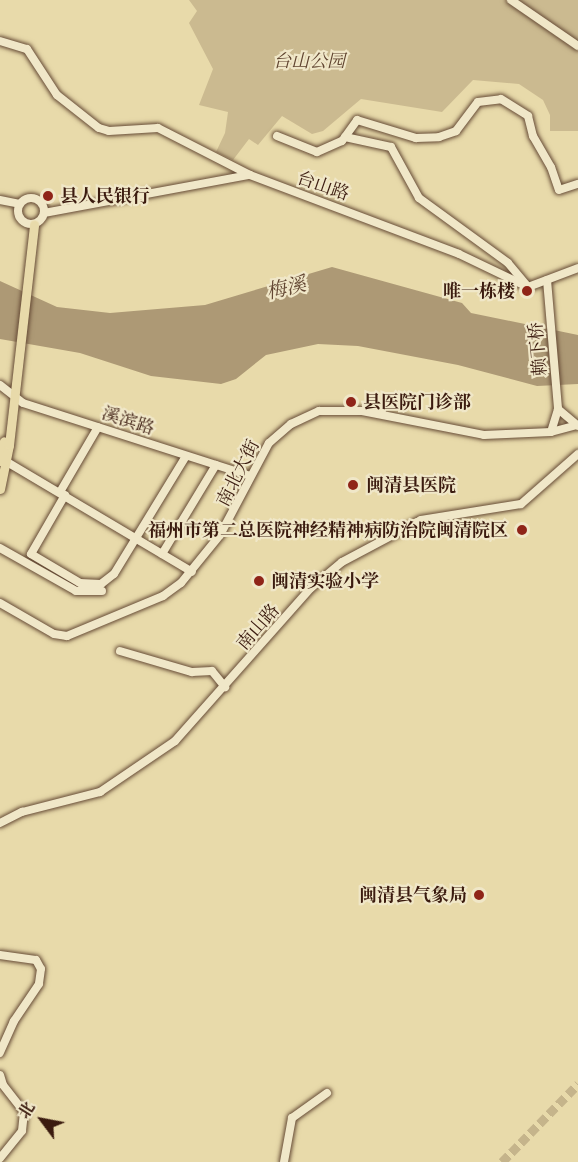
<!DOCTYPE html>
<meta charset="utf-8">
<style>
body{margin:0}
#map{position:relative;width:578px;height:1162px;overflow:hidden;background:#e8daaa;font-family:"IM FELL Great Primer","Noto Serif SC",serif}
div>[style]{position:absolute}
.green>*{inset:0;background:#cbba90}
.water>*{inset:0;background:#ad9975}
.major-tunnel>*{height:9px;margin-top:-4.5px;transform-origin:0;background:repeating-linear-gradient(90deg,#c5b48b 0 9px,transparent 0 13.5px)}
.roads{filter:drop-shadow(0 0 2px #664b36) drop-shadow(0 0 2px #664b36)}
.minor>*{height:8px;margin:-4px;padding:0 4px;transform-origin:4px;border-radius:4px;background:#f0e7c8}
.minor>.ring{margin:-4px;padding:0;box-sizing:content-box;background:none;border:8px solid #f0e7c8;border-radius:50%}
.major>*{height:9px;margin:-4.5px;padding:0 4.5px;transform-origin:4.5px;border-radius:4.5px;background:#e8daaa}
.dots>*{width:16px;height:16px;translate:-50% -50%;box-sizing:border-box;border:3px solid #f0e7c8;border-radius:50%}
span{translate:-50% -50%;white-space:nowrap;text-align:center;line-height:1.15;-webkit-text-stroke:4.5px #f0e7c8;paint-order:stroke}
.park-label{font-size:18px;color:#5f432f;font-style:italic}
.street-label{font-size:18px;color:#3b1b0f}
.poi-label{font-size:18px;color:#3b1b0f;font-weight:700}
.left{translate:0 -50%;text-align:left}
.right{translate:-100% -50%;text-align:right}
.water-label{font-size:20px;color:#634733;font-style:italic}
.north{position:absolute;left:12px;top:1090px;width:60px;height:60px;-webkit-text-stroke:4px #f0e7c8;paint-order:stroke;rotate:302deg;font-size:16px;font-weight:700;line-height:24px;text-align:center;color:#3b1b0f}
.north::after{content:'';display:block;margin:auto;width:21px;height:27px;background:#3b1b0f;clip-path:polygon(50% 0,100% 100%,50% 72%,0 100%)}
</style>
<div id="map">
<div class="green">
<div style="clip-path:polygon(189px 0,578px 0,578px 131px,550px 131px,550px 115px,543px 100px,519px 84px,473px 80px,442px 112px,361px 99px,323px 131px,312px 134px,282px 116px,258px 145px,249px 139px,233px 160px,216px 152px,225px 133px,228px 112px,199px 105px,213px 69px,189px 23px,197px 11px)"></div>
</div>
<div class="water">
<div style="clip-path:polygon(332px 267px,462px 303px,471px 313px,578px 335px,578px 384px,537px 386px,458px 365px,358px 346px,318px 344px,266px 355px,236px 379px,221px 384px,151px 376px,80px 353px,0 339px,0 281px,57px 307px,110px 313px,205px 305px)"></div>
</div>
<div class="major-tunnel">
<div style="left:502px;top:1162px;width:109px;rotate:-45.7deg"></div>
</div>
<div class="roads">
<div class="minor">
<div style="left:511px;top:0;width:81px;rotate:34.5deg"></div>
<div style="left:0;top:41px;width:28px;rotate:17deg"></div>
<div style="left:27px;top:49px;width:55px;rotate:56.9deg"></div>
<div style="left:57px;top:95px;width:53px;rotate:38.2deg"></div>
<div style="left:99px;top:128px;width:10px;rotate:17deg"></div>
<div style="left:109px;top:131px;width:49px;rotate:-3.5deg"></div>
<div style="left:158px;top:128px;width:103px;rotate:27.1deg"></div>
<div style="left:277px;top:136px;width:43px;rotate:21.8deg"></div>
<div style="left:317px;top:152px;width:27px;rotate:-24deg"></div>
<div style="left:342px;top:141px;width:26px;rotate:-54deg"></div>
<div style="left:357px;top:120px;width:62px;rotate:17deg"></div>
<div style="left:416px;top:138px;width:23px;rotate:-2deg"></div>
<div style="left:439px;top:137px;width:18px;rotate:-19deg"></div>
<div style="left:456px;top:131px;width:36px;rotate:-53deg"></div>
<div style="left:478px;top:102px;width:23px;rotate:-7deg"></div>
<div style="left:501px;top:99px;width:32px;rotate:32deg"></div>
<div style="left:528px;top:116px;width:21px;rotate:76deg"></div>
<div style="left:533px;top:136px;width:36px;rotate:60deg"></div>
<div style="left:551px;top:167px;width:24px;rotate:71deg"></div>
<div style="left:559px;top:190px;width:20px;rotate:-18deg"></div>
<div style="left:345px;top:137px;width:47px;rotate:12.3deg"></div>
<div style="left:391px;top:147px;width:58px;rotate:61.2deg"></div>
<div style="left:419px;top:198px;width:110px;rotate:36.1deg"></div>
<div style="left:508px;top:263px;width:31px;rotate:50deg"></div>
<div class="ring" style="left:18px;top:198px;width:18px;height:18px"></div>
<div style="left:0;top:200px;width:20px;rotate:11deg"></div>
<div style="left:44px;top:213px;width:209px;rotate:-10.5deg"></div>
<div style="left:250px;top:175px;width:223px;rotate:20.7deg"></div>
<div style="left:459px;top:254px;width:76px;rotate:25.6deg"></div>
<div style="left:528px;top:287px;width:53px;rotate:-20.8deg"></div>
<div style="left:547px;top:280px;width:129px;rotate:85.1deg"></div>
<div style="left:558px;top:409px;width:26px;rotate:40deg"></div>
<div style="left:0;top:385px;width:29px;rotate:38deg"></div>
<div style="left:23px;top:403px;width:239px;rotate:17.8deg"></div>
<div style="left:551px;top:432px;width:24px;rotate:-73deg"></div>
<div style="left:7px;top:462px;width:215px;rotate:30.7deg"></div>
<div style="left:60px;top:492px;width:75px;rotate:-59.7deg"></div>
<div style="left:65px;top:495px;width:68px;rotate:120deg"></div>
<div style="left:31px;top:554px;width:57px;rotate:30.6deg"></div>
<div style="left:80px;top:583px;width:21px;rotate:3deg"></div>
<div style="left:101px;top:584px;width:16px;rotate:-38deg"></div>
<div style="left:114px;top:574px;width:138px;rotate:-58.6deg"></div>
<div style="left:0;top:548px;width:87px;rotate:29.5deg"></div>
<div style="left:76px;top:591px;width:26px"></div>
<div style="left:162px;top:554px;width:104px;rotate:-58.8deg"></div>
<div style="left:0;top:603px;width:62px;rotate:29.9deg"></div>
<div style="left:54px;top:634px;width:13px;rotate:9deg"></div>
<div style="left:67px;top:636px;width:104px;rotate:-22.6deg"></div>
<div style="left:163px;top:596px;width:22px;rotate:-36deg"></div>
<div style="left:181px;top:583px;width:62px;rotate:-50.9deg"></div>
<div style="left:220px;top:535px;width:104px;rotate:-62deg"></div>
<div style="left:269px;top:443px;width:29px;rotate:-41deg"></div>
<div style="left:291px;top:424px;width:31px;rotate:-25deg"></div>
<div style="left:319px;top:411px;width:43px"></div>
<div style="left:362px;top:411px;width:124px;rotate:11.1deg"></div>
<div style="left:484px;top:435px;width:67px;rotate:-2.6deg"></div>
<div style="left:551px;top:432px;width:28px;rotate:-15deg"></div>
<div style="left:120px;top:651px;width:75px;rotate:16.3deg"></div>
<div style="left:192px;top:672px;width:20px;rotate:-3deg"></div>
<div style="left:212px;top:671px;width:21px;rotate:51deg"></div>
<div style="left:0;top:823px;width:25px;rotate:-27deg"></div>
<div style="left:22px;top:812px;width:81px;rotate:-14.4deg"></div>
<div style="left:100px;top:792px;width:91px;rotate:-34.2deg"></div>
<div style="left:175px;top:741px;width:205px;rotate:-48.4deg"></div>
<div style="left:311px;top:588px;width:40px;rotate:-40deg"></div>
<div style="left:342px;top:562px;width:89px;rotate:-28deg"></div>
<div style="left:421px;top:520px;width:101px;rotate:-9.1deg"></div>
<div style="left:521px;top:504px;width:76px;rotate:-41.3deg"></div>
<div style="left:0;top:955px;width:36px;rotate:8deg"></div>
<div style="left:36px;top:960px;width:10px;rotate:61deg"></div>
<div style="left:41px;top:969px;width:15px;rotate:98deg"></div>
<div style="left:39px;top:984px;width:45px;rotate:124deg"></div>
<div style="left:14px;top:1021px;width:35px;rotate:114deg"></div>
<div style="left:0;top:1075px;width:10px;rotate:73deg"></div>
<div style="left:3px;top:1085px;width:34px;rotate:52deg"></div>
<div style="left:24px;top:1112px;width:19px;rotate:96deg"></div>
<div style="left:22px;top:1131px;width:35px;rotate:129deg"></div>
<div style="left:284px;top:1162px;width:45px;rotate:-79.7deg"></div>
<div style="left:292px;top:1118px;width:43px;rotate:-35.5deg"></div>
</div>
<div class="major">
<div style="left:0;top:461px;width:20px;rotate:-79deg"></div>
<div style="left:0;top:489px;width:45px;rotate:-78.4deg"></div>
<div style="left:9px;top:445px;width:222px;rotate:-83.5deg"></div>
</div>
</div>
<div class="dots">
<div style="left:48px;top:196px;background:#8f2418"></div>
<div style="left:527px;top:291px;background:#8f2418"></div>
<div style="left:351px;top:402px;background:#8f2418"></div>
<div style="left:353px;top:485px;background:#8f2418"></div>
<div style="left:522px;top:530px;background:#8f2418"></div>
<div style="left:259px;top:581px;background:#8f2418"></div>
<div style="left:479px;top:895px;background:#8f2418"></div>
</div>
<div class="park-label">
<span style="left:309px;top:61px">台山公园</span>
</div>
<div class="street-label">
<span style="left:323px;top:186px;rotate:19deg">台山路</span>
<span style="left:538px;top:349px;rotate:-95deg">赖下桥</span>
<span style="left:128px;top:421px;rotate:18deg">溪滨路</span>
<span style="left:238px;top:473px;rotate:-63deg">南北大街</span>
<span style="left:258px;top:627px;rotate:-49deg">南山路</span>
</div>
<div class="poi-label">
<span class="left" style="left:60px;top:196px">县人民银行</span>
<span class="right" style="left:515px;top:291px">唯一栋楼</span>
<span class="left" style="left:363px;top:402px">县医院门诊部</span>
<span class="left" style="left:366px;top:485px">闽清县医院</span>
<span class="right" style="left:508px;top:530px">福州市第二总医院神经精神病防治院闽清院区</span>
<span class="left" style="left:271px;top:581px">闽清实验小学</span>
<span class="right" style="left:467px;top:895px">闽清县气象局</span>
</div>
<div class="water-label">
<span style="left:286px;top:288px;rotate:-13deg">梅溪</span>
</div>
<div class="north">北</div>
</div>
